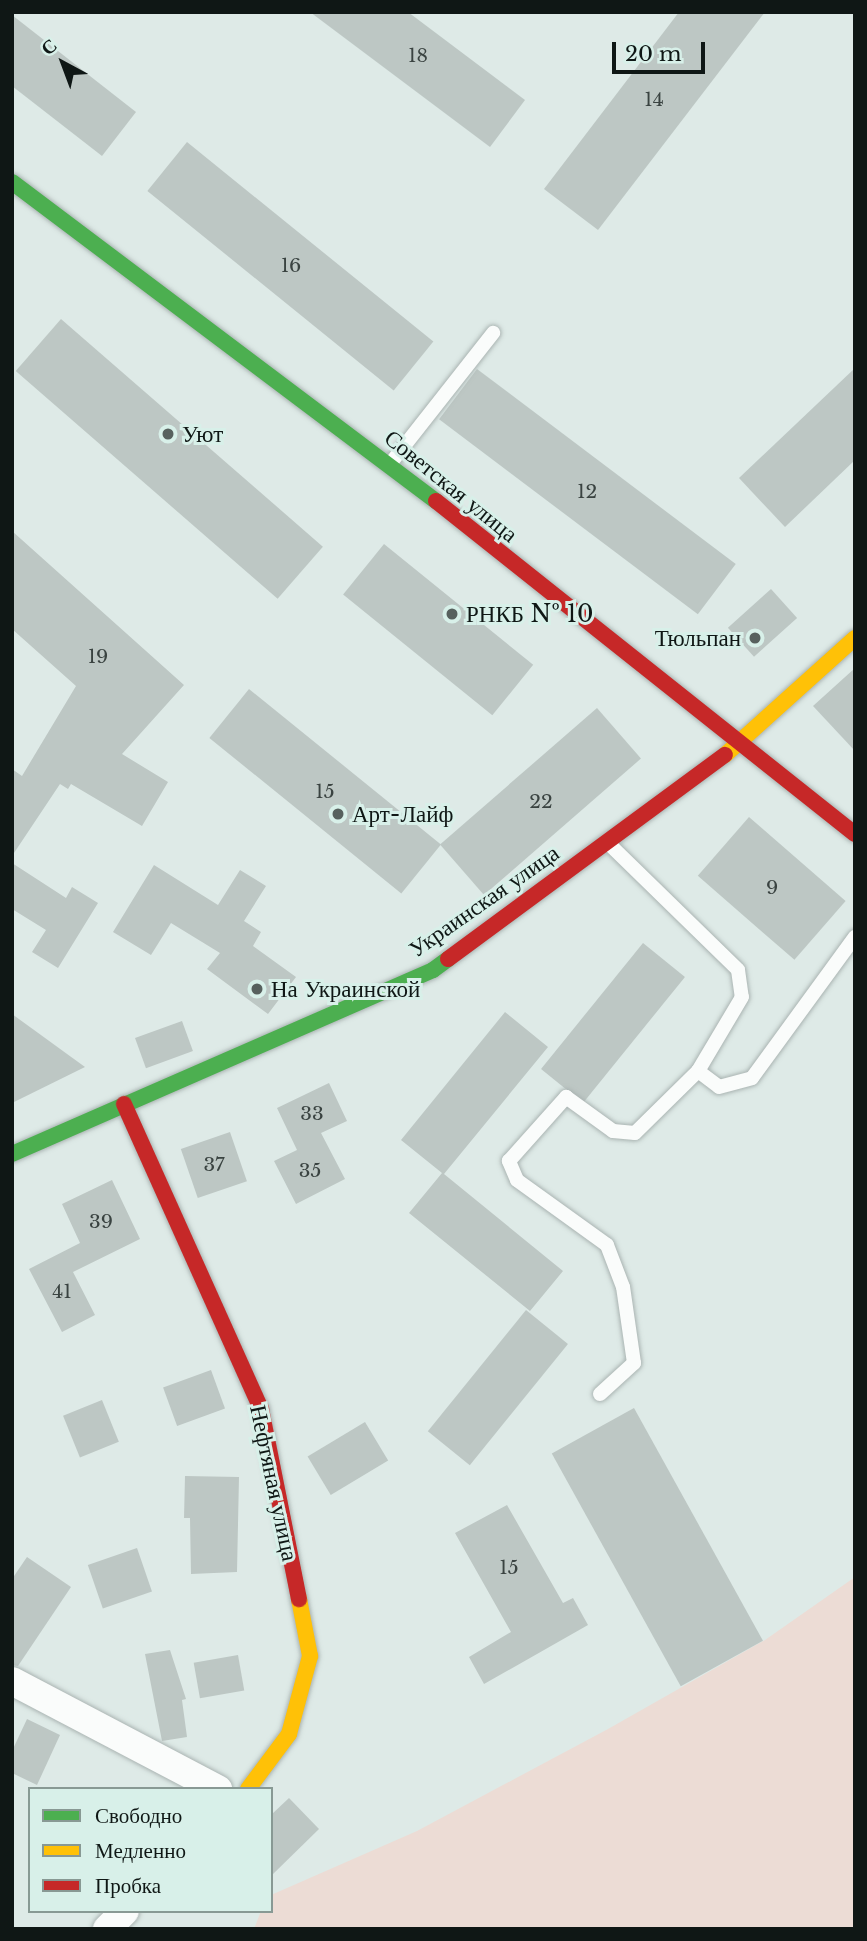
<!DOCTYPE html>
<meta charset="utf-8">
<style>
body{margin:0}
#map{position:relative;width:867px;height:1941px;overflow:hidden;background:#deeae7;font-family:"Libre Baskerville",serif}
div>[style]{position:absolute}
.green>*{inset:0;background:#ecdcd5}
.building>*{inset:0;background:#bdc7c4;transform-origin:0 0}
.roads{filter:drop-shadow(0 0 2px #aab4b2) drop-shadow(0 0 2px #aab4b2)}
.lane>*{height:14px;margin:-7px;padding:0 7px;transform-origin:7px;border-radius:7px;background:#fafcfb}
.street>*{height:28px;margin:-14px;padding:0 14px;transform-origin:14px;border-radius:14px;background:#fafcfb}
.fast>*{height:16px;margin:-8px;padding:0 8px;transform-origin:8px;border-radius:8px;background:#4caf50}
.slow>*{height:16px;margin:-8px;padding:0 8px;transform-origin:8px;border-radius:8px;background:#ffc107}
.jam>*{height:16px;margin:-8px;padding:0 8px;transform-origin:8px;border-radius:8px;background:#c62828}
.dots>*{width:19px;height:19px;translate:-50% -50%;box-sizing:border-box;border:4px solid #d8f0e9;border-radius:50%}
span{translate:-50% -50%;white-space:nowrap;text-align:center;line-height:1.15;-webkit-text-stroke:6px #d8f0e9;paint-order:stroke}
.number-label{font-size:19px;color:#3a4341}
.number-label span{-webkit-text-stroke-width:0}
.poi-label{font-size:23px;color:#0f1715}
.left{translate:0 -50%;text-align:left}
.right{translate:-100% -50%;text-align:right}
.street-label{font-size:23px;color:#0f1715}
.frame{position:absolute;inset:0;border:14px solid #0f1715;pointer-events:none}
.legend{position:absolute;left:28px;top:1787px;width:245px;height:126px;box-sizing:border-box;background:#d8f0e9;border:2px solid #889994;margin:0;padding:9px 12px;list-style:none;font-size:21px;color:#0f1715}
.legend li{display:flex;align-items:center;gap:14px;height:35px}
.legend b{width:35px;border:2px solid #889994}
.north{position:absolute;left:28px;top:28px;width:70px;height:70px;-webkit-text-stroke:5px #d8f0e9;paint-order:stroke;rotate:319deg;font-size:19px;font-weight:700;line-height:28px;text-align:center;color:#0f1715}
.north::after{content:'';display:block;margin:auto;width:24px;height:32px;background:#0f1715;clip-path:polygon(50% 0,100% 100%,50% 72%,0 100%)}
.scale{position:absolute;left:612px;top:42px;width:93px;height:32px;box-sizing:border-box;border:4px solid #0f1715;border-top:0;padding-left:9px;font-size:21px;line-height:24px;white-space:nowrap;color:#0f1715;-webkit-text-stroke:5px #d8f0e9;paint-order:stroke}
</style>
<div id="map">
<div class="green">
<div style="clip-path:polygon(855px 1577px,855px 1929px,254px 1929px,261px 1911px,271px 1911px,271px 1895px,417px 1831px,608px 1729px,765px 1640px)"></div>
</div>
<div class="building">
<div style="clip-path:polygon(310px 12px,408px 12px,525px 100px,490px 147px)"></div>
<div style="clip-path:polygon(679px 12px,765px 12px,598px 230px,544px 189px)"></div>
<div style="clip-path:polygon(12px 15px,136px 112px,102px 156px,12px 86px)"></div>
<div style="left:187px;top:142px;width:317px;height:63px;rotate:39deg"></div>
<div style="left:61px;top:319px;width:347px;height:69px;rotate:41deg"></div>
<div style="clip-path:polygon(855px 368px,855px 460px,785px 527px,739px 478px)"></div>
<div style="left:477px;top:369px;width:324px;height:63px;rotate:37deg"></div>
<div style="clip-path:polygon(12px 531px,184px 685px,122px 754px,168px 782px,142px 826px,71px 784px,68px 789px,60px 784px,12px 856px,12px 769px,22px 776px,76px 686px,12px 629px)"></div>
<div style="left:384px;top:544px;width:192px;height:65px;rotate:39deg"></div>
<div style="left:771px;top:589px;width:39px;height:58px;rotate:48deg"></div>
<div style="clip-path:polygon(855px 668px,855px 751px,813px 706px)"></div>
<div style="left:249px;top:689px;width:247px;height:63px;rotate:39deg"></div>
<div style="left:597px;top:708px;width:67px;height:208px;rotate:49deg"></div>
<div style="left:749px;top:817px;width:128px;height:78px;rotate:41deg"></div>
<div style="clip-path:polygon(12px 863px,66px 898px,72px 887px,98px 903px,58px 968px,32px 952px,46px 930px,12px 909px)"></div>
<div style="clip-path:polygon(154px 865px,218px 905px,240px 870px,266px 886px,244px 921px,261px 932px,253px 946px,296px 977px,268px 1014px,207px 969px,220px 953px,171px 923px,151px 955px,113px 932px)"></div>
<div style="left:643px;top:943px;width:54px;height:162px;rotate:39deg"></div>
<div style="clip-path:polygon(505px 1012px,548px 1047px,444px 1174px,563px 1271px,530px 1311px,409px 1213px,442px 1173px,401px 1140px)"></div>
<div style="clip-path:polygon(12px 1014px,85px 1067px,12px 1103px)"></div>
<div style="left:182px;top:1021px;width:32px;height:50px;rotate:70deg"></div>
<div style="clip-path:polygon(329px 1083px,347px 1121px,321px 1133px,345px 1179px,296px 1204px,274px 1161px,297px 1150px,277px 1108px)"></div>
<div style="left:230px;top:1132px;width:52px;height:52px;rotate:71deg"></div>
<div style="clip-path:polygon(112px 1180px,140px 1239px,73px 1272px,95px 1315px,62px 1332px,29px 1269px,80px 1243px,62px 1204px)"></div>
<div style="left:526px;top:1310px;width:54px;height:156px;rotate:39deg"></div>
<div style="left:211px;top:1370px;width:41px;height:51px;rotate:70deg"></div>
<div style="left:102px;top:1400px;width:45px;height:42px;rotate:68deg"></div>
<div style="left:634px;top:1408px;width:266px;height:94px;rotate:61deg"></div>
<div style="left:365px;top:1422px;width:45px;height:67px;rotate:59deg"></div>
<div style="clip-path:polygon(185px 1476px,239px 1477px,237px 1572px,191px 1574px,190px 1518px,184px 1518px)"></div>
<div style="clip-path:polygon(507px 1505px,563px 1603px,573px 1598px,588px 1625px,484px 1684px,469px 1657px,511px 1632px,455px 1533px)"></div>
<div style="left:137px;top:1548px;width:46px;height:52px;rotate:71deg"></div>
<div style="clip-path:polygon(27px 1557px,71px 1587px,18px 1666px,12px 1665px,12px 1579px)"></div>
<div style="clip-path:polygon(170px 1650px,186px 1699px,182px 1700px,187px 1737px,162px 1741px,145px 1654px)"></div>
<div style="left:238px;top:1655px;width:36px;height:45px;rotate:80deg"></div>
<div style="clip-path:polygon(27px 1719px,60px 1735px,37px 1785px,12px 1773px,12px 1751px)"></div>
<div style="clip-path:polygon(289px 1798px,319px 1829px,271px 1876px,271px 1815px)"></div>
</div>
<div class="roads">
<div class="lane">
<div style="left:390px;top:464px;width:167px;rotate:-51.8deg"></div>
<div style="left:607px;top:842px;width:183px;rotate:44.3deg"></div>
<div style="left:738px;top:970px;width:27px;rotate:82deg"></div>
<div style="left:742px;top:997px;width:86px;rotate:120.7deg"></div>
<div style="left:698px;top:1071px;width:26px;rotate:37deg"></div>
<div style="left:719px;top:1087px;width:34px;rotate:-15deg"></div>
<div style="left:752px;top:1078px;width:175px;rotate:-53.9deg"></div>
<div style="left:600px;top:1394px;width:46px;rotate:-42.4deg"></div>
<div style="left:634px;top:1363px;width:77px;rotate:-98.2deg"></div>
<div style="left:623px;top:1287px;width:45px;rotate:-110.9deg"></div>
<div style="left:607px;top:1245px;width:111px;rotate:-144.2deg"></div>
<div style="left:517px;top:1180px;width:21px;rotate:-113deg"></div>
<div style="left:509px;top:1161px;width:86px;rotate:-48.3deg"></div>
<div style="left:566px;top:1097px;width:58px;rotate:35.9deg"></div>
<div style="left:613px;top:1131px;width:22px;rotate:5deg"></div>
<div style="left:635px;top:1133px;width:88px;rotate:-44.5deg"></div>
</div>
<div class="street">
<div style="left:12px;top:1681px;width:233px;rotate:27.7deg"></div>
<div style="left:107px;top:1929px;width:25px;rotate:-45deg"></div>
</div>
<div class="fast">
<div style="left:12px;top:182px;width:531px;rotate:36.96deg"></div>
<div style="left:12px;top:1154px;width:459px;rotate:-23.6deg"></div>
<div style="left:433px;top:970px;width:19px;rotate:-36deg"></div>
</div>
<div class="slow">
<div style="left:725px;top:755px;width:175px;rotate:-42deg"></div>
<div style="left:248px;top:1789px;width:69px;rotate:-53.3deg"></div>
<div style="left:289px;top:1734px;width:81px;rotate:-74.9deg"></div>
<div style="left:310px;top:1656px;width:58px;rotate:-100.9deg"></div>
</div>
<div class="jam">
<div style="left:436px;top:501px;width:535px;rotate:38.48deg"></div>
<div style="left:448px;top:959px;width:344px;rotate:-36.4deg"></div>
<div style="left:124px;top:1104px;width:334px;rotate:65.8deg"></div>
<div style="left:261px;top:1409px;width:194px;rotate:78.7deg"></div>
</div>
</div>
<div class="dots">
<div style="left:168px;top:434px;background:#57615e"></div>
<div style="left:452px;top:614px;background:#57615e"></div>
<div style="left:755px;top:638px;background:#57615e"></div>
<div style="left:338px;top:814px;background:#57615e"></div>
<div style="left:257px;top:989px;background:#57615e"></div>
</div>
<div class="number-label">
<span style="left:418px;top:56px">18</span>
<span style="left:654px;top:100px">14</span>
<span style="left:291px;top:266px">16</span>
<span style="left:587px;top:492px">12</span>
<span style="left:98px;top:657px">19</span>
<span style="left:325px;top:792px">15</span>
<span style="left:541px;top:802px">22</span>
<span style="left:772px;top:888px">9</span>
<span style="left:312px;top:1114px">33</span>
<span style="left:214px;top:1165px">37</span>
<span style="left:310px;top:1171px">35</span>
<span style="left:101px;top:1222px">39</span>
<span style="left:62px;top:1292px">41</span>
<span style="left:509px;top:1568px">15</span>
</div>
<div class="poi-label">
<span class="left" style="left:182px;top:434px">Уют</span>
<span class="left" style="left:466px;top:614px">РНКБ № 10</span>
<span class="right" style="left:741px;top:638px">Тюльпан</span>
<span class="left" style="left:352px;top:814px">Арт-Лайф</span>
<span class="left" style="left:271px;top:989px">На Украинской</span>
</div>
<div class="street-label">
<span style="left:451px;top:486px;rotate:39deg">Советская улица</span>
<span style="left:484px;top:901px;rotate:-35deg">Украинская улица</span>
<span style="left:274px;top:1483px;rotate:78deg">Нефтяная улица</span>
</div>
<div class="frame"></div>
<ul class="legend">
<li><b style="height:9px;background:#4caf50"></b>Свободно</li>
<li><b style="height:9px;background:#ffc107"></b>Медленно</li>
<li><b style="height:9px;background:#c62828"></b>Пробка</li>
</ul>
<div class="north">С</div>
<div class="scale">20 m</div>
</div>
